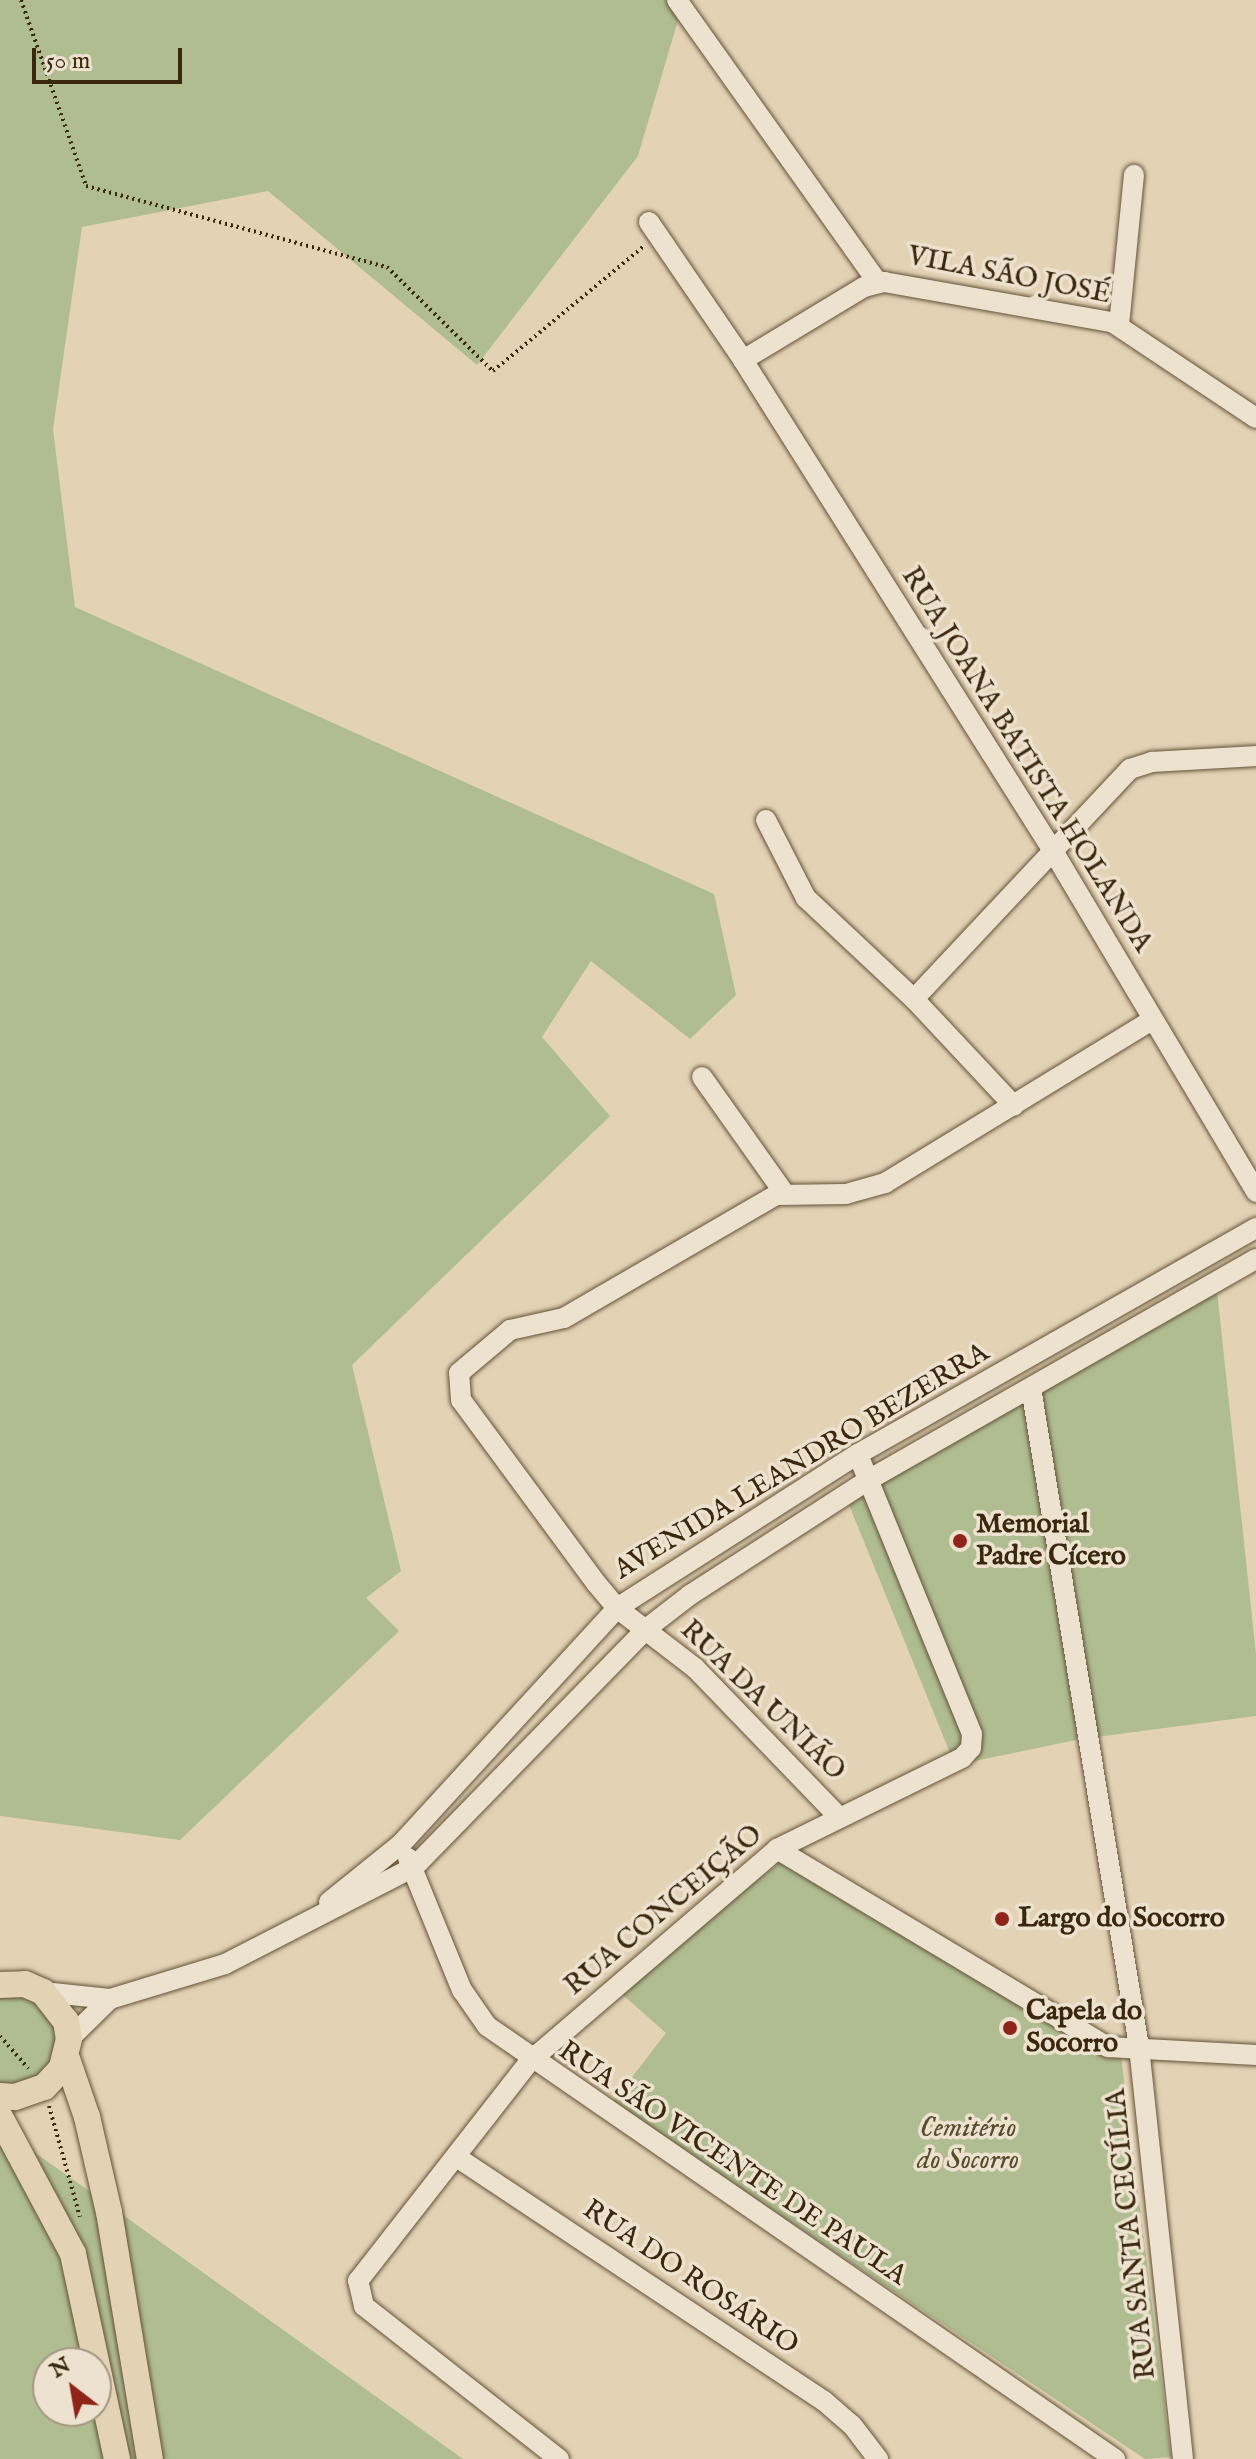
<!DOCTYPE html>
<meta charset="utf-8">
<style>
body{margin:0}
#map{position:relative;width:1256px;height:2459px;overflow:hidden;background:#e4d2b5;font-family:"IM FELL English",serif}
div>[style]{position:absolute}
.green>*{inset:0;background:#afbd91}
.path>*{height:4px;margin-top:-2px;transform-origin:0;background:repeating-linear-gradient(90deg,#3a270d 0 2px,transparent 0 6px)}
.roads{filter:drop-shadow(0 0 2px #645237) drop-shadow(0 0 2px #645237)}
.minor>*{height:20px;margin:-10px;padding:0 10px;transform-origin:10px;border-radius:10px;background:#ede2cf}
.major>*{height:26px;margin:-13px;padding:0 13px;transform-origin:13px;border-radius:13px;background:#e4d2b5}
.dots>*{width:22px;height:22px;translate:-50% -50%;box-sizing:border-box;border:4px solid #ede2cf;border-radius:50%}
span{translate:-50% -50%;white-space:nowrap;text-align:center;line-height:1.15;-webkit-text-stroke:7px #ede2cf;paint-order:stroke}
.street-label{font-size:28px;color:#3a270d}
.poi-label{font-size:28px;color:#3a270d;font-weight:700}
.left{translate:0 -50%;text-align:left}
.park-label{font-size:28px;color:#574c2e;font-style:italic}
.north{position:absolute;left:32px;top:2347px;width:80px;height:80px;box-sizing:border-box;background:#ede2cf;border:2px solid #a59781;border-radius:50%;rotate:329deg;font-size:22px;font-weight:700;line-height:32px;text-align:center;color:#3a270d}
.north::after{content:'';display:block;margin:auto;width:28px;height:36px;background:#8f2418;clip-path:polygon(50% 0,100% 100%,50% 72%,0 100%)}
.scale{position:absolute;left:32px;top:48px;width:150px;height:36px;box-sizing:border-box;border:4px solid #3a270d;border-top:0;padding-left:10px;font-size:24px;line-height:28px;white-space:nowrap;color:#3a270d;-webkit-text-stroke:6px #ede2cf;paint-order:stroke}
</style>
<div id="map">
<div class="green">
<div style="clip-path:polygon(0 0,684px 0,638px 156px,477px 365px,268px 191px,82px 227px,53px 429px,75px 607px,714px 894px,736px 995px,690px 1039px,591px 961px,542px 1037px,610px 1116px,352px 1365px,401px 1571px,366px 1598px,399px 1631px,180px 1840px,0 1816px)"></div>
<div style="clip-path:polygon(1217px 1291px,1256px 1654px,1256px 1716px,1081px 1739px,955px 1765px,847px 1500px)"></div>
<div style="clip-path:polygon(789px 1856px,1120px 2048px,1171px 2457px,1145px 2459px,612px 2103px,666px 2033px,615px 1988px)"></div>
<div style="clip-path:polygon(0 1993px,35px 1998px,56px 2022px,57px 2053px,40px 2080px,0 2089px)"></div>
<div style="clip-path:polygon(evenodd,0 2128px,109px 2205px,463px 2459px,0 2459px,0 2128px,48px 2363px,96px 2363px,96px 2411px,48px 2411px,48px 2363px)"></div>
</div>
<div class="path">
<div style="left:21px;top:0;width:197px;rotate:70.7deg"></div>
<div style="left:86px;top:186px;width:312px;rotate:15.1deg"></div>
<div style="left:387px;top:267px;width:148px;rotate:44.5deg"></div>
<div style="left:493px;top:371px;width:196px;rotate:-39.6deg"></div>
<div style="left:0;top:2036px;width:43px;rotate:48.8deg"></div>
<div style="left:49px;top:2106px;width:115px;rotate:74.4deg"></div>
</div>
<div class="roads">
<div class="minor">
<div style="left:677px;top:0;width:345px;rotate:54.6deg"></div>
<div style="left:649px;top:222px;width:167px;rotate:55.7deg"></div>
<div style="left:743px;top:360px;width:581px;rotate:57.73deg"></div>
<div style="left:1053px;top:851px;width:397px;rotate:59.2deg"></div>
<div style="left:1119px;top:325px;width:151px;rotate:-84.3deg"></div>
<div style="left:743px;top:360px;width:141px;rotate:-31.1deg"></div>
<div style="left:864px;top:287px;width:21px;rotate:-14deg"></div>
<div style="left:884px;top:282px;width:231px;rotate:10deg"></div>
<div style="left:1112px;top:322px;width:173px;rotate:33.7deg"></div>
<div style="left:766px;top:820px;width:88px;rotate:62.9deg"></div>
<div style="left:806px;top:898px;width:148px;rotate:43.1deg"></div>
<div style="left:914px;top:999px;width:146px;rotate:46.9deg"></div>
<div style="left:914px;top:999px;width:316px;rotate:-46.8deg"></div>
<div style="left:1130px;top:769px;width:23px;rotate:-18deg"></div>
<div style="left:1152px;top:762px;width:104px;rotate:-3.3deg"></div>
<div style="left:702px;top:1077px;width:142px;rotate:54.7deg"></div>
<div style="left:1031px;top:1388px;width:668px;rotate:80.69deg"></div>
<div style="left:1139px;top:2047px;width:414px;rotate:83.9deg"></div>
<div style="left:838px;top:1816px;width:206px;rotate:-134deg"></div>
<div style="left:695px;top:1668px;width:98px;rotate:-142.4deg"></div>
<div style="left:617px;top:1608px;width:33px;rotate:-130deg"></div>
<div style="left:596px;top:1583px;width:227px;rotate:-126.4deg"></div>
<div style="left:461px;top:1400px;width:27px;rotate:-94deg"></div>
<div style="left:459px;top:1373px;width:67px;rotate:-40.1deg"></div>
<div style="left:510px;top:1330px;width:55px;rotate:-12.5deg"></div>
<div style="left:564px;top:1318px;width:245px;rotate:-30.1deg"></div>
<div style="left:776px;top:1195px;width:70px;rotate:-0.8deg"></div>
<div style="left:846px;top:1194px;width:41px;rotate:-15.8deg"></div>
<div style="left:885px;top:1183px;width:313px;rotate:-31.4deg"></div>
<div style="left:777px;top:1849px;width:386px;rotate:30.9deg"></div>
<div style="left:1108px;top:2047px;width:148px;rotate:3.1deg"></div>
<div style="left:408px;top:1858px;width:143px;rotate:67.8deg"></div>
<div style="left:462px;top:1990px;width:44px;rotate:55.2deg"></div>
<div style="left:487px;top:2026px;width:763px;rotate:34.59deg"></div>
<div style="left:329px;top:1902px;width:92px;rotate:-38.9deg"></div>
<div style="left:401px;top:1844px;width:320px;rotate:-47.5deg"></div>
<div style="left:617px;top:1608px;width:286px;rotate:-32.6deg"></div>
<div style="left:858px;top:1454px;width:458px;rotate:-29.6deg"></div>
<div style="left:43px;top:1992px;width:67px;rotate:6deg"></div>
<div style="left:110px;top:1999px;width:120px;rotate:-16.9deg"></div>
<div style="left:225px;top:1964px;width:212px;rotate:-27.2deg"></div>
<div style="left:414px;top:1867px;width:332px;rotate:-45.7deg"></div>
<div style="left:646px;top:1629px;width:56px;rotate:-37.7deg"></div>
<div style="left:690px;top:1595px;width:214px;rotate:-32.8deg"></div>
<div style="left:870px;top:1479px;width:444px;rotate:-29.7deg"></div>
<div style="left:69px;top:2039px;width:57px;rotate:-44.3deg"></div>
<div style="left:458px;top:2158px;width:439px;rotate:33.6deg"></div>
<div style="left:824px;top:2401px;width:37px;rotate:41deg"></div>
<div style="left:852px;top:2425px;width:43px;rotate:52.6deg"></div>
<div style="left:559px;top:2459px;width:248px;rotate:-141.9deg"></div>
<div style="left:364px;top:2306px;width:26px;rotate:-103deg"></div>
<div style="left:358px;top:2281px;width:279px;rotate:-52deg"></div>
<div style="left:530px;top:2061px;width:326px;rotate:-40.6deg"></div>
<div style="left:777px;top:1849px;width:206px;rotate:-26.2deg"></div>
<div style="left:962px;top:1758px;width:13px;rotate:-48deg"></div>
<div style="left:971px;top:1748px;width:14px;rotate:-86deg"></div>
<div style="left:972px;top:1734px;width:302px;rotate:-112.2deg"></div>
</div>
<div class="major">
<div style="left:0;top:1985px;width:25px;rotate:-2deg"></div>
<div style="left:25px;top:1984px;width:20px;rotate:24deg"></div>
<div style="left:43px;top:1992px;width:37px;rotate:52deg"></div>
<div style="left:66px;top:2021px;width:18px;rotate:81deg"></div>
<div style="left:69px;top:2039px;width:30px;rotate:104deg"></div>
<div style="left:62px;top:2068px;width:26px;rotate:133deg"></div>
<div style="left:44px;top:2087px;width:31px;rotate:161deg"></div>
<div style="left:15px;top:2097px;width:15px;rotate:-176deg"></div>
<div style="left:66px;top:2056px;width:65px;rotate:71deg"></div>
<div style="left:87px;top:2117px;width:98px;rotate:77deg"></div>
<div style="left:109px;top:2212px;width:250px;rotate:80.6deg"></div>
<div style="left:0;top:2117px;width:155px;rotate:61.9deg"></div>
<div style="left:73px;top:2254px;width:210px;rotate:77.9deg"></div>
</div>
</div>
<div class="dots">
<div style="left:960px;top:1541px;background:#8f2418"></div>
<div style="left:1002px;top:1919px;background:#8f2418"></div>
<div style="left:1010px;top:2028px;background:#8f2418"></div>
</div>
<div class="street-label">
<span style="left:1009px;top:276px;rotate:11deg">VILA SÃO JOSÉ</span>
<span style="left:1026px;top:760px;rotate:58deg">RUA JOANA BATISTA HOLANDA</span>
<span style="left:802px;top:1462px;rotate:-31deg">AVENIDA LEANDRO BEZERRA</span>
<span style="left:762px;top:1701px;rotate:44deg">RUA DA UNIÃO</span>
<span style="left:664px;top:1911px;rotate:-40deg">RUA CONCEIÇÃO</span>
<span style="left:732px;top:2164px;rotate:34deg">RUA SÃO VICENTE DE PAULA</span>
<span style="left:1132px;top:2234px;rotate:-96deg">RUA SANTA CECÍLIA</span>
<span style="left:690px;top:2278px;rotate:34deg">RUA DO ROSÁRIO</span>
</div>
<div class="poi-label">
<span class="left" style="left:976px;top:1541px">Memorial<br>Padre Cícero</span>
<span class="left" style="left:1018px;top:1919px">Largo do Socorro</span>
<span class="left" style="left:1026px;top:2028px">Capela do<br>Socorro</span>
</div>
<div class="park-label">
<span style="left:968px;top:2145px">Cemitério<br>do Socorro</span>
</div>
<div class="north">N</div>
<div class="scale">50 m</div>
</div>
